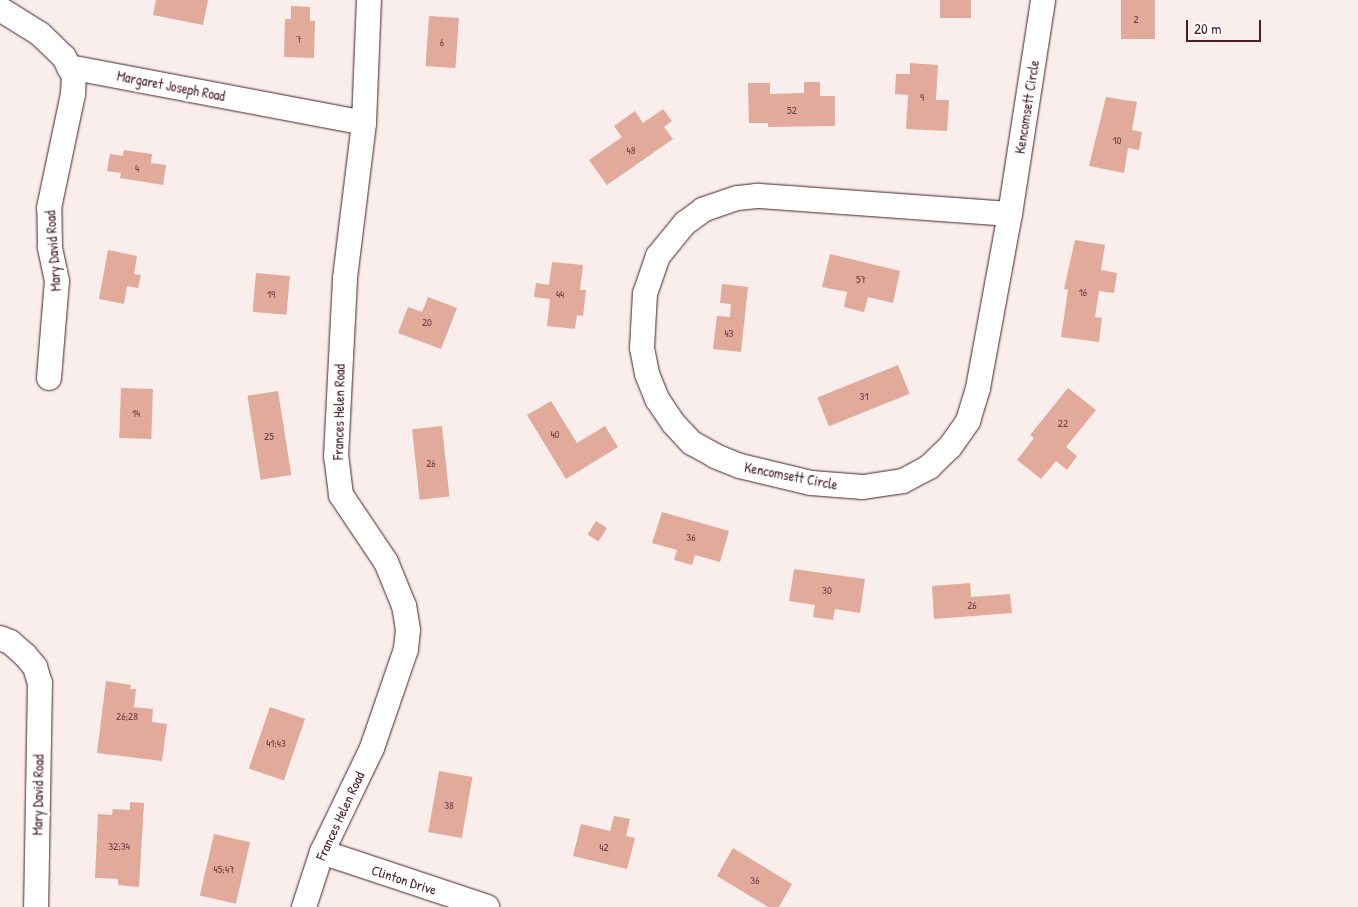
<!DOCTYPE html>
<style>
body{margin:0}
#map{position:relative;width:1358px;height:907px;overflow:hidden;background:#f9eeeb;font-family:"Patrick Hand",sans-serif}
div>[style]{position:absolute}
.building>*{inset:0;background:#e2aa9b;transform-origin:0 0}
.roads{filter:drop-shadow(0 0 1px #4a1f2b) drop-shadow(0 0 1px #4a1f2b)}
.street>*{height:24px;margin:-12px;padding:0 12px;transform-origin:12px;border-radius:12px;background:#fff}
span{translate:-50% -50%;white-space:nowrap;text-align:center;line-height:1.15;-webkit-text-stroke:5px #fff;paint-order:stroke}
.number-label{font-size:11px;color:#704247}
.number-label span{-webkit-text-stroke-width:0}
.street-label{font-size:14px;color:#4a1f2b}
.scale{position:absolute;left:1186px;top:20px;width:75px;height:22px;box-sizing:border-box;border:2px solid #4a1f2b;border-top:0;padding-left:6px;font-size:15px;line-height:18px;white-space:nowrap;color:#4a1f2b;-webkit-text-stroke:4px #fff;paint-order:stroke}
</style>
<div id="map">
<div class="building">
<div style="clip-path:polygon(156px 0,208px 0,203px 25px,153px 15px)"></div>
<div style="left:940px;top:0;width:31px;height:18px"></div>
<div style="left:1121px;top:0;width:34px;height:39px"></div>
<div style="clip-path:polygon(291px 6px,310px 7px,310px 21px,315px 21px,314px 58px,284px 57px,285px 19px,291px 19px)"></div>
<div style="left:429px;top:16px;width:30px;height:50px;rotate:4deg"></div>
<div style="clip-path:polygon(910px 63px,938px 65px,936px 100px,949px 100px,947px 131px,906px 129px,908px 95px,895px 94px,896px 74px,910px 74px)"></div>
<div style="clip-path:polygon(804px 82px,820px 82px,820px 96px,835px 96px,835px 126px,768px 127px,768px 123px,749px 123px,748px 83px,770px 83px,770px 94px,804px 93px)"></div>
<div style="clip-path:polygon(1106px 97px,1137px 102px,1132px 130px,1142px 132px,1139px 150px,1128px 148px,1124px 173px,1089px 166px)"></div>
<div style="clip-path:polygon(663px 109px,672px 121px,664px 127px,673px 139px,607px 185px,589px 160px,622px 137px,614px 126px,635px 111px,643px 123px)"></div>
<div style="clip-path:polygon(124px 150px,152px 154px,151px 163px,166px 165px,163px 185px,120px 178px,121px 173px,107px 171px,110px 154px,123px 156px)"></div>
<div style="clip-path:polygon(1075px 240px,1105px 245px,1101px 270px,1117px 273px,1114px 293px,1099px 291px,1095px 317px,1102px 318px,1099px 342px,1061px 337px,1068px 290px,1064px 289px)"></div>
<div style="clip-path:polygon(108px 250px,137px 256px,134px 274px,141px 275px,138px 288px,127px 286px,124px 304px,99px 299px)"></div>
<div style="clip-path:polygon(830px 254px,900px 271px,893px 303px,868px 297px,864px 312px,844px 307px,847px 292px,822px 287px)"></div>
<div style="clip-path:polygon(552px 262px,583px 265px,580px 290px,586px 290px,583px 316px,577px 315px,575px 329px,547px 326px,550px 299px,534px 297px,536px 283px,549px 285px)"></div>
<div style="left:256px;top:273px;width:34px;height:39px;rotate:5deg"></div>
<div style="clip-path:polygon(722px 284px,748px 287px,741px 352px,713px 349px,717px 316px,730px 317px,731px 304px,720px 303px)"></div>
<div style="clip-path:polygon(428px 297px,457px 308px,441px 349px,398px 333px,408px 307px,422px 312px)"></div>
<div style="left:898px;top:365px;width:31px;height:87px;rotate:68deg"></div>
<div style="left:121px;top:388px;width:32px;height:50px;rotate:2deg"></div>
<div style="clip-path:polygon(1068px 388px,1096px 410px,1066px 447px,1077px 456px,1067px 470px,1056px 461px,1041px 479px,1017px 460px,1034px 438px,1030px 435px)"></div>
<div style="left:278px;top:391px;width:85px;height:31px;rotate:81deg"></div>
<div style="clip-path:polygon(551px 401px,577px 443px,605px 426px,618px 447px,566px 479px,527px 415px)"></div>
<div style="left:442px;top:426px;width:71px;height:30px;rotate:84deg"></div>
<div style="clip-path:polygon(662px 512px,729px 531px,720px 562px,695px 555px,692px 565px,674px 560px,677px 550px,652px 543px)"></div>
<div style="left:596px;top:521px;width:13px;height:16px;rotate:32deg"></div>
<div style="clip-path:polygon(794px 569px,865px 579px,860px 613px,835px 609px,833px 620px,813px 617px,815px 605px,789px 601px)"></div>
<div style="clip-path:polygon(970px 583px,971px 597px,1010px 594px,1012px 613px,934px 619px,932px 586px)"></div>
<div style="clip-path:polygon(106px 681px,131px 685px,130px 689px,136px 689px,134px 707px,153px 709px,152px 722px,167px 724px,162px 761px,97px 753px)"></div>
<div style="left:270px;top:707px;width:37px;height:65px;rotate:19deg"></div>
<div style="left:439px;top:771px;width:34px;height:62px;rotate:10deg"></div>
<div style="clip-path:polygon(130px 802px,144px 803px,139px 887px,118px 885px,118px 879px,95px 878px,98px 814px,112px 815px,113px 809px,130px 810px)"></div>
<div style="clip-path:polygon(614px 816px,630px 819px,626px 836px,635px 838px,627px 869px,573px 856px,581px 824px,610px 831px)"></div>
<div style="left:214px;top:834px;width:37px;height:63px;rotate:13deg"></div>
<div style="clip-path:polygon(733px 848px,792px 884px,779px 907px,768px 907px,717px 876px)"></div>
</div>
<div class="roads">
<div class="street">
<div style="left:0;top:9px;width:47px;rotate:32deg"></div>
<div style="left:40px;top:34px;width:33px;rotate:44deg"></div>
<div style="left:64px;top:57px;width:11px;rotate:63deg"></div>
<div style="left:69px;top:67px;width:300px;rotate:10.7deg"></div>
<div style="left:1010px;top:214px;width:254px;rotate:-175.9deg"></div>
<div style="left:757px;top:196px;width:20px;rotate:174deg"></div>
<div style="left:737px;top:198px;width:36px;rotate:161deg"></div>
<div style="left:703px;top:210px;width:22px;rotate:144deg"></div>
<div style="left:685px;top:223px;width:43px;rotate:129.3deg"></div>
<div style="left:658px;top:256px;width:39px;rotate:109deg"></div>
<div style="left:645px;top:293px;width:55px;rotate:93.1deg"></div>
<div style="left:642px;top:348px;width:26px;rotate:79deg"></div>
<div style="left:647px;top:374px;width:27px;rotate:68deg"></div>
<div style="left:657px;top:399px;width:30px;rotate:56deg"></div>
<div style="left:674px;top:424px;width:26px;rotate:47deg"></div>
<div style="left:692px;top:443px;width:26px;rotate:29deg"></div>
<div style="left:715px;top:456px;width:27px;rotate:22deg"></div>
<div style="left:740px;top:466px;width:73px;rotate:13.5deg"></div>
<div style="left:811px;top:483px;width:52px;rotate:4.4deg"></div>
<div style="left:863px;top:487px;width:40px;rotate:-8.5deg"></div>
<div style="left:903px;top:481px;width:30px;rotate:-28deg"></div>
<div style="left:929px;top:467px;width:29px;rotate:-44deg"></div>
<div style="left:950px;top:447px;width:32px;rotate:-55deg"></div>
<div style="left:968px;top:421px;width:34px;rotate:-73deg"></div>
<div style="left:978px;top:388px;width:177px;rotate:-79.6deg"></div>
<div style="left:1010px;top:214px;width:217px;rotate:-81.2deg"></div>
<div style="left:49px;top:378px;width:97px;rotate:-85.3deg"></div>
<div style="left:57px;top:281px;width:35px;rotate:-102deg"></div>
<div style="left:50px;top:247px;width:39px;rotate:-91deg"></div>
<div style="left:49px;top:208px;width:116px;rotate:-78.1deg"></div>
<div style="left:73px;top:94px;width:18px;rotate:-87deg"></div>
<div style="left:74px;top:76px;width:10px;rotate:-119deg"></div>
<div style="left:0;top:638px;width:11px;rotate:22deg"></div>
<div style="left:10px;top:642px;width:20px;rotate:41deg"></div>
<div style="left:25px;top:655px;width:16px;rotate:50deg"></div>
<div style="left:35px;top:667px;width:17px;rotate:73deg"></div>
<div style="left:40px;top:683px;width:224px;rotate:91deg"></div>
<div style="left:322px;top:852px;width:174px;rotate:18.4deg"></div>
<div style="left:304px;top:907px;width:58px;rotate:-71.9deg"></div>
<div style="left:322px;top:852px;width:115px;rotate:-64.3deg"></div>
<div style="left:372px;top:748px;width:105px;rotate:-71deg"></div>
<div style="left:406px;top:649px;width:19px;rotate:-84deg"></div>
<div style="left:408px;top:630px;width:24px;rotate:-99deg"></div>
<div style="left:404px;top:606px;width:48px;rotate:-112.2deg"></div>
<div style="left:386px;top:562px;width:81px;rotate:-123.9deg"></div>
<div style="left:341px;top:495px;width:38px;rotate:-97deg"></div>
<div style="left:336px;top:457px;width:179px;rotate:-87.1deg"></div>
<div style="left:345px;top:278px;width:156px;rotate:-83deg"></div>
<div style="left:364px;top:123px;width:123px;rotate:-87.7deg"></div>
</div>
</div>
<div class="number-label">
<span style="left:1136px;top:19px">2</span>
<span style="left:299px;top:39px">7</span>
<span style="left:442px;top:42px">6</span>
<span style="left:922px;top:97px">9</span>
<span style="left:792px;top:110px">52</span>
<span style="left:1117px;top:140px">10</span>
<span style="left:631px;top:150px">48</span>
<span style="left:137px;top:168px">4</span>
<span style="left:861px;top:279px">57</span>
<span style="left:1083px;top:292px">16</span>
<span style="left:271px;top:294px">19</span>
<span style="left:560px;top:294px">44</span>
<span style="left:427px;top:322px">20</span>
<span style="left:729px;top:333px">43</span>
<span style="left:864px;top:396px">31</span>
<span style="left:136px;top:413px">14</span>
<span style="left:1063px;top:423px">22</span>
<span style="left:555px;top:434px">40</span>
<span style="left:269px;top:436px">25</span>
<span style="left:431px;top:463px">26</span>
<span style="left:691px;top:537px">36</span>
<span style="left:827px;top:590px">30</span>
<span style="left:972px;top:605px">26</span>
<span style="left:127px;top:716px">26;28</span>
<span style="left:276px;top:743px">41;43</span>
<span style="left:449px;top:805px">38</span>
<span style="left:119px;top:846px">32;34</span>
<span style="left:604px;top:847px">42</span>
<span style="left:224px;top:869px">45;47</span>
<span style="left:755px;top:880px">36</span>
</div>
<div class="street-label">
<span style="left:171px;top:86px;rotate:11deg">Margaret Joseph Road</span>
<span style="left:1027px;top:107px;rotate:-81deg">Kencomsett Circle</span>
<span style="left:53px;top:251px;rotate:-94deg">Mary David Road</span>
<span style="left:339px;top:412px;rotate:-89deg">Frances Helen Road</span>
<span style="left:791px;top:476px;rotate:11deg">Kencomsett Circle</span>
<span style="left:38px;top:795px;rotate:-89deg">Mary David Road</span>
<span style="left:340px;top:816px;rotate:-65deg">Frances Helen Road</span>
<span style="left:404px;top:880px;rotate:18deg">Clinton Drive</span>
</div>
<div class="scale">20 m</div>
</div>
